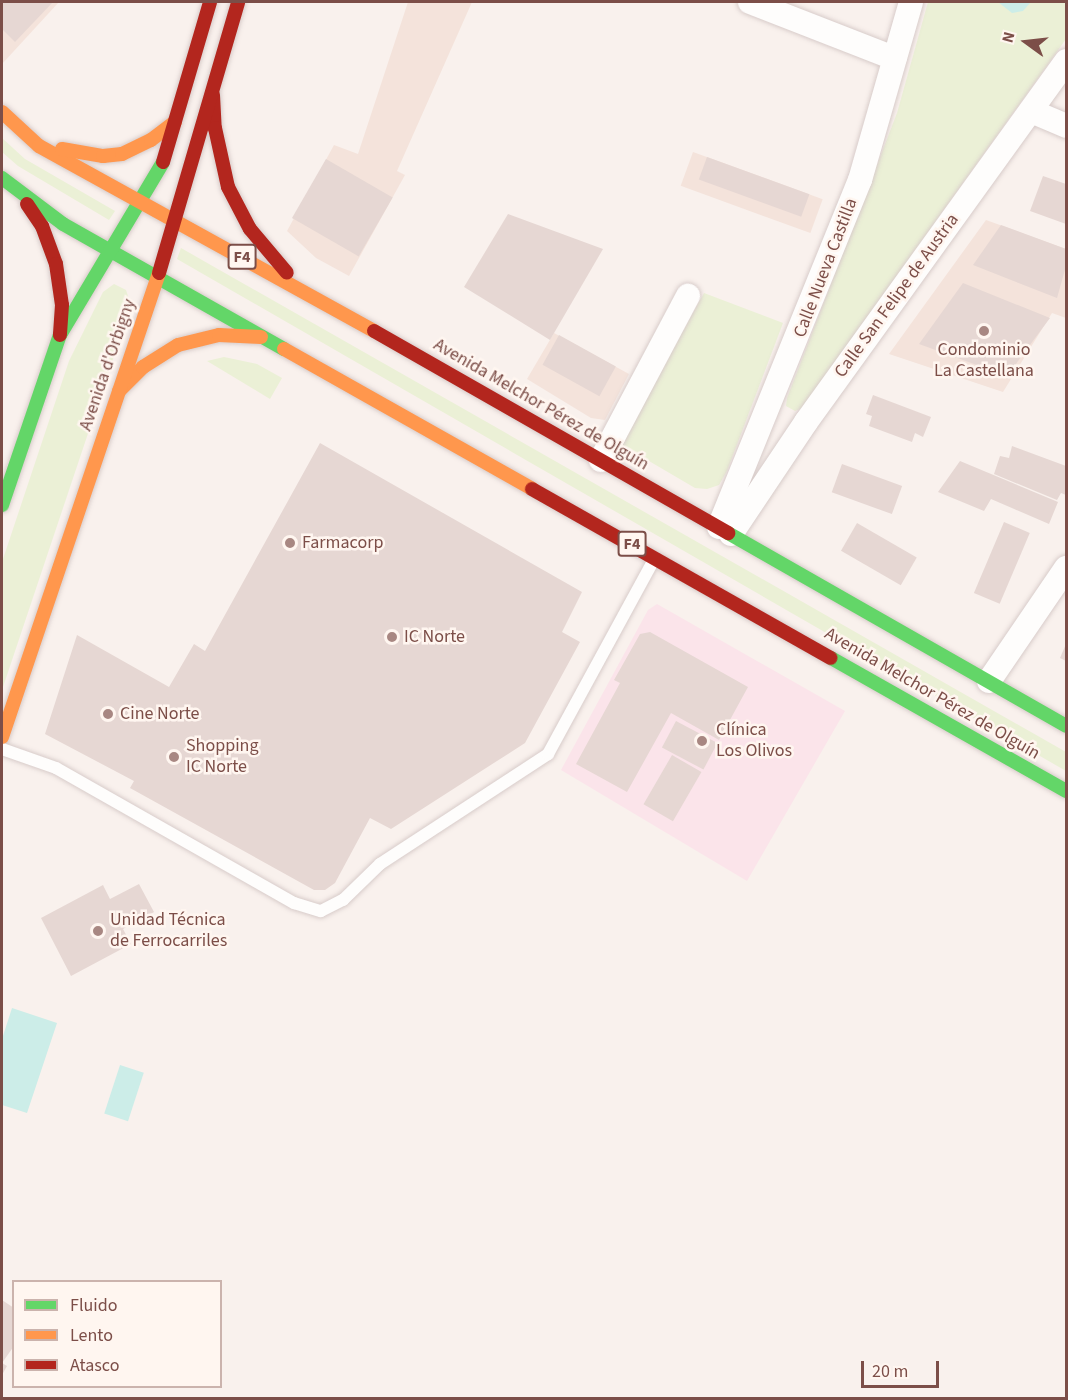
<!DOCTYPE html>
<meta charset="utf-8">
<style>
body{margin:0}
#map{position:relative;width:1068px;height:1400px;overflow:hidden;background:#f9f1ed;font-family:"Source Sans 3",sans-serif}
div>[style]{position:absolute}
.residential>*{inset:0;background:#f4e3db;transform-origin:0 0}
.medical>*{inset:0;background:#fbe4ea}
.green>*{inset:0;background:#ebf0d6}
.water>*{inset:0;background:#ccede8;transform-origin:0 0}
.building>*{inset:0;background:#e6d7d3;transform-origin:0 0}
.roads{filter:drop-shadow(0 0 2px #d8ccca) drop-shadow(0 0 2px #d8ccca)}
.lane>*{height:12px;margin:-6px;padding:0 6px;transform-origin:6px;border-radius:6px;background:#fefdfc}
.street>*{height:24px;margin:-12px;padding:0 12px;transform-origin:12px;border-radius:12px;background:#fefdfc}
.fast>*{height:14px;margin:-7px;padding:0 7px;transform-origin:7px;border-radius:7px;background:#63d668}
.slow>*{height:14px;margin:-7px;padding:0 7px;transform-origin:7px;border-radius:7px;background:#ff974d}
.jam>*{height:14px;margin:-7px;padding:0 7px;transform-origin:7px;border-radius:7px;background:#b3261e}
.dots>*{width:16px;height:16px;translate:-50% -50%;box-sizing:border-box;border:3px solid #fff6f0;border-radius:50%}
span{translate:-50% -50%;white-space:nowrap;text-align:center;line-height:1.15;-webkit-text-stroke:5px #fff6f0;paint-order:stroke}
.shield-label span{padding:2px 4px;background:#fff6f0;border:2px solid;border-radius:4px;-webkit-text-stroke-width:0}
.shield-label{font-size:16px;color:#7c4e48;font-weight:700}
.street-label{font-size:18px;color:#7c4e48}
.poi-label{font-size:18px;color:#7c4e48}
.left{translate:0 -50%;text-align:left}
.frame{position:absolute;inset:0;border:3px solid #7c4e48;pointer-events:none}
.legend{position:absolute;left:12px;top:1280px;width:210px;height:108px;box-sizing:border-box;background:#fff6f0;border:2px solid #cbb3ad;margin:0;padding:8px 10px;list-style:none;font-size:18px;color:#7c4e48}
.legend li{display:flex;align-items:center;gap:12px;height:30px}
.legend b{width:30px;border:2px solid #cbb3ad}
.north{position:absolute;left:996px;top:12px;width:60px;height:60px;-webkit-text-stroke:4px #fff6f0;paint-order:stroke;rotate:285deg;font-size:16px;font-weight:700;line-height:24px;text-align:center;color:#7c4e48}
.north::after{content:'';display:block;margin:auto;width:21px;height:27px;background:#7c4e48;clip-path:polygon(50% 0,100% 100%,50% 72%,0 100%)}
.scale{position:absolute;left:861px;top:1361px;width:78px;height:27px;box-sizing:border-box;border:3px solid #7c4e48;border-top:0;padding-left:8px;font-size:18px;line-height:21px;white-space:nowrap;color:#7c4e48;-webkit-text-stroke:4px #fff6f0;paint-order:stroke}
</style>
<div id="map">
<div class="residential">
<div style="clip-path:polygon(2px 2px,59px 2px,2px 64px)"></div>
<div style="clip-path:polygon(408px 2px,472px 2px,397px 171px,405px 175px,349px 276px,316px 258px,287px 231px,334px 145px,358px 154px)"></div>
<div style="left:693px;top:152px;width:138px;height:36px;rotate:20deg"></div>
<div style="clip-path:polygon(986px 220px,1066px 249px,1066px 318px,1052px 313px,1003px 392px,889px 354px)"></div>
<div style="clip-path:polygon(554px 333px,629px 374px,605px 420px,591px 418px,527px 379px)"></div>
</div>
<div class="medical">
<div style="clip-path:polygon(657px 604px,845px 711px,747px 881px,561px 770px,648px 610px)"></div>
</div>
<div class="green">
<div style="clip-path:polygon(928px 2px,1066px 2px,1066px 39px,802px 408px,795px 411px,786px 406px,787px 398px,897px 113px)"></div>
<div style="clip-path:polygon(2px 138px,25px 159px,115px 211px,109px 220px,18px 166px,2px 152px)"></div>
<div style="clip-path:polygon(181px 248px,1066px 752px,1066px 771px,177px 259px)"></div>
<div style="clip-path:polygon(114px 284px,126px 290px,128px 296px,120px 338px,2px 690px,2px 562px,69px 361px,103px 292px)"></div>
<div style="clip-path:polygon(704px 293px,783px 323px,727px 471px,719px 485px,707px 489px,695px 488px,620px 444px)"></div>
<div style="clip-path:polygon(224px 357px,257px 364px,282px 378px,270px 399px,207px 361px)"></div>
</div>
<div class="water">
<div style="clip-path:polygon(998px 2px,1031px 2px,1023px 11px,1012px 13px)"></div>
<div style="clip-path:polygon(12px 1008px,57px 1023px,27px 1113px,2px 1105px,2px 1039px)"></div>
<div style="left:120px;top:1065px;width:25px;height:51px;rotate:18deg"></div>
</div>
<div class="building">
<div style="clip-path:polygon(2px 2px,53px 2px,15px 42px,2px 29px)"></div>
<div style="left:707px;top:157px;width:109px;height:24px;rotate:20deg"></div>
<div style="left:326px;top:159px;width:77px;height:68px;rotate:30deg"></div>
<div style="clip-path:polygon(1043px 176px,1066px 184px,1066px 224px,1030px 211px)"></div>
<div style="clip-path:polygon(508px 214px,603px 249px,550px 340px,464px 287px)"></div>
<div style="clip-path:polygon(1001px 225px,1066px 249px,1066px 266px,1057px 298px,973px 265px)"></div>
<div style="clip-path:polygon(963px 283px,1050px 318px,1007px 376px,919px 344px)"></div>
<div style="left:559px;top:335px;width:65px;height:34px;rotate:29deg"></div>
<div style="clip-path:polygon(873px 395px,931px 417px,923px 437px,915px 433px,912px 442px,869px 426px,872px 416px,866px 414px)"></div>
<div style="clip-path:polygon(320px 443px,582px 592px,562px 632px,580px 642px,525px 743px,391px 829px,370px 818px,335px 883px,325px 890px,314px 890px,130px 788px,134px 781px,45px 734px,77px 635px,169px 687px,194px 644px,205px 651px)"></div>
<div style="clip-path:polygon(1012px 446px,1066px 466px,1066px 495px,1061px 493px,1057px 500px,994px 474px,1000px 456px,1009px 458px)"></div>
<div style="clip-path:polygon(960px 461px,1058px 502px,1049px 524px,991px 499px,984px 511px,938px 492px)"></div>
<div style="left:842px;top:464px;width:64px;height:30px;rotate:20deg"></div>
<div style="left:1004px;top:522px;width:28px;height:77px;rotate:23deg"></div>
<div style="left:857px;top:523px;width:69px;height:32px;rotate:30deg"></div>
<div style="clip-path:polygon(650px 632px,748px 687px,719px 740px,671px 713px,627px 792px,576px 764px,620px 683px,614px 680px,640px 634px)"></div>
<div style="clip-path:polygon(1066px 644px,1066px 661px,1060px 658px)"></div>
<div style="left:676px;top:721px;width:47px;height:30px;rotate:28deg"></div>
<div style="left:672px;top:755px;width:34px;height:57px;rotate:30deg"></div>
<div style="clip-path:polygon(139px 884px,154px 912px,123px 929px,131px 944px,71px 976px,41px 918px,103px 885px,110px 899px)"></div>
<div style="clip-path:polygon(2px 1300px,14px 1308px,14px 1346px,2px 1363px,7px 1366px,2px 1375px)"></div>
</div>
<div class="roads">
<div class="lane">
<div style="left:2px;top:749px;width:57px;rotate:19.4deg"></div>
<div style="left:56px;top:768px;width:274px;rotate:29.6deg"></div>
<div style="left:294px;top:903px;width:28px;rotate:17deg"></div>
<div style="left:321px;top:911px;width:25px;rotate:-27deg"></div>
<div style="left:343px;top:900px;width:52px;rotate:-44.2deg"></div>
<div style="left:380px;top:864px;width:201px;rotate:-33.2deg"></div>
<div style="left:548px;top:754px;width:223px;rotate:-61.4deg"></div>
</div>
<div class="street">
<div style="left:750px;top:2px;width:155px;rotate:21.3deg"></div>
<div style="left:1031px;top:111px;width:38px;rotate:23deg"></div>
<div style="left:601px;top:460px;width:186px;rotate:-62.1deg"></div>
<div style="left:719px;top:527px;width:375px;rotate:-67.9deg"></div>
<div style="left:860px;top:180px;width:185px;rotate:-74deg"></div>
<div style="left:731px;top:534px;width:135px;rotate:-56.2deg"></div>
<div style="left:806px;top:422px;width:445px;rotate:-54.2deg"></div>
<div style="left:989px;top:681px;width:137px;rotate:-55.7deg"></div>
</div>
<div class="fast">
<div style="left:2px;top:178px;width:76px;rotate:37deg"></div>
<div style="left:63px;top:224px;width:254px;rotate:29.5deg"></div>
<div style="left:2px;top:505px;width:180px;rotate:-71.2deg"></div>
<div style="left:60px;top:335px;width:201px;rotate:-59.2deg"></div>
<div style="left:728px;top:533px;width:389px;rotate:29.7deg"></div>
<div style="left:831px;top:658px;width:270px;rotate:29.5deg"></div>
</div>
<div class="slow">
<div style="left:2px;top:112px;width:50px;rotate:42.6deg"></div>
<div style="left:39px;top:146px;width:383px;rotate:28.9deg"></div>
<div style="left:62px;top:149px;width:42px;rotate:9.7deg"></div>
<div style="left:103px;top:156px;width:19px;rotate:-6deg"></div>
<div style="left:122px;top:154px;width:32px;rotate:-26deg"></div>
<div style="left:151px;top:140px;width:30px;rotate:-37deg"></div>
<div style="left:284px;top:349px;width:285px;rotate:29.4deg"></div>
<div style="left:119px;top:391px;width:34px;rotate:-45deg"></div>
<div style="left:143px;top:367px;width:41px;rotate:-32.2deg"></div>
<div style="left:178px;top:345px;width:42px;rotate:-13.7deg"></div>
<div style="left:219px;top:335px;width:42px;rotate:2.7deg"></div>
<div style="left:2px;top:737px;width:490px;rotate:-71.3deg"></div>
</div>
<div class="jam">
<div style="left:213px;top:95px;width:33px;rotate:87deg"></div>
<div style="left:215px;top:128px;width:60px;rotate:77.6deg"></div>
<div style="left:228px;top:187px;width:47px;rotate:62.4deg"></div>
<div style="left:250px;top:229px;width:57px;rotate:49.9deg"></div>
<div style="left:163px;top:162px;width:167px;rotate:-73.6deg"></div>
<div style="left:27px;top:204px;width:27px;rotate:56deg"></div>
<div style="left:42px;top:226px;width:40px;rotate:69.8deg"></div>
<div style="left:56px;top:264px;width:41px;rotate:81.7deg"></div>
<div style="left:62px;top:305px;width:30px;rotate:94deg"></div>
<div style="left:159px;top:273px;width:282px;rotate:-73.7deg"></div>
<div style="left:374px;top:331px;width:408px;rotate:29.7deg"></div>
<div style="left:532px;top:489px;width:343px;rotate:29.5deg"></div>
</div>
</div>
<div class="dots">
<div style="left:984px;top:331px;background:#a88782"></div>
<div style="left:290px;top:543px;background:#a88782"></div>
<div style="left:392px;top:637px;background:#a88782"></div>
<div style="left:108px;top:714px;background:#a88782"></div>
<div style="left:702px;top:741px;background:#a88782"></div>
<div style="left:174px;top:757px;background:#a88782"></div>
<div style="left:98px;top:931px;background:#a88782"></div>
</div>
<div class="shield-label">
<span style="left:242px;top:257px">F4</span>
<span style="left:632px;top:544px">F4</span>
</div>
<div class="street-label">
<span style="left:826px;top:268px;rotate:-69deg">Calle Nueva Castilla</span>
<span style="left:897px;top:296px;rotate:-54deg">Calle San Felipe de Austria</span>
<span style="left:108px;top:365px;rotate:-71deg">Avenida d'Orbigny</span>
<span style="left:541px;top:405px;rotate:30deg">Avenida Melchor Pérez de Olguín</span>
<span style="left:932px;top:694px;rotate:30deg">Avenida Melchor Pérez de Olguín</span>
</div>
<div class="poi-label">
<span style="left:984px;top:361px">Condominio<br>La Castellana</span>
<span class="left" style="left:302px;top:543px">Farmacorp</span>
<span class="left" style="left:404px;top:637px">IC Norte</span>
<span class="left" style="left:120px;top:714px">Cine Norte</span>
<span class="left" style="left:716px;top:741px">Clínica<br>Los Olivos</span>
<span class="left" style="left:186px;top:757px">Shopping<br>IC Norte</span>
<span class="left" style="left:110px;top:931px">Unidad Técnica<br>de Ferrocarriles</span>
</div>
<div class="frame"></div>
<ul class="legend">
<li><b style="height:8px;background:#63d668"></b>Fluido</li>
<li><b style="height:8px;background:#ff974d"></b>Lento</li>
<li><b style="height:8px;background:#b3261e"></b>Atasco</li>
</ul>
<div class="north">N</div>
<div class="scale">20 m</div>
</div>
